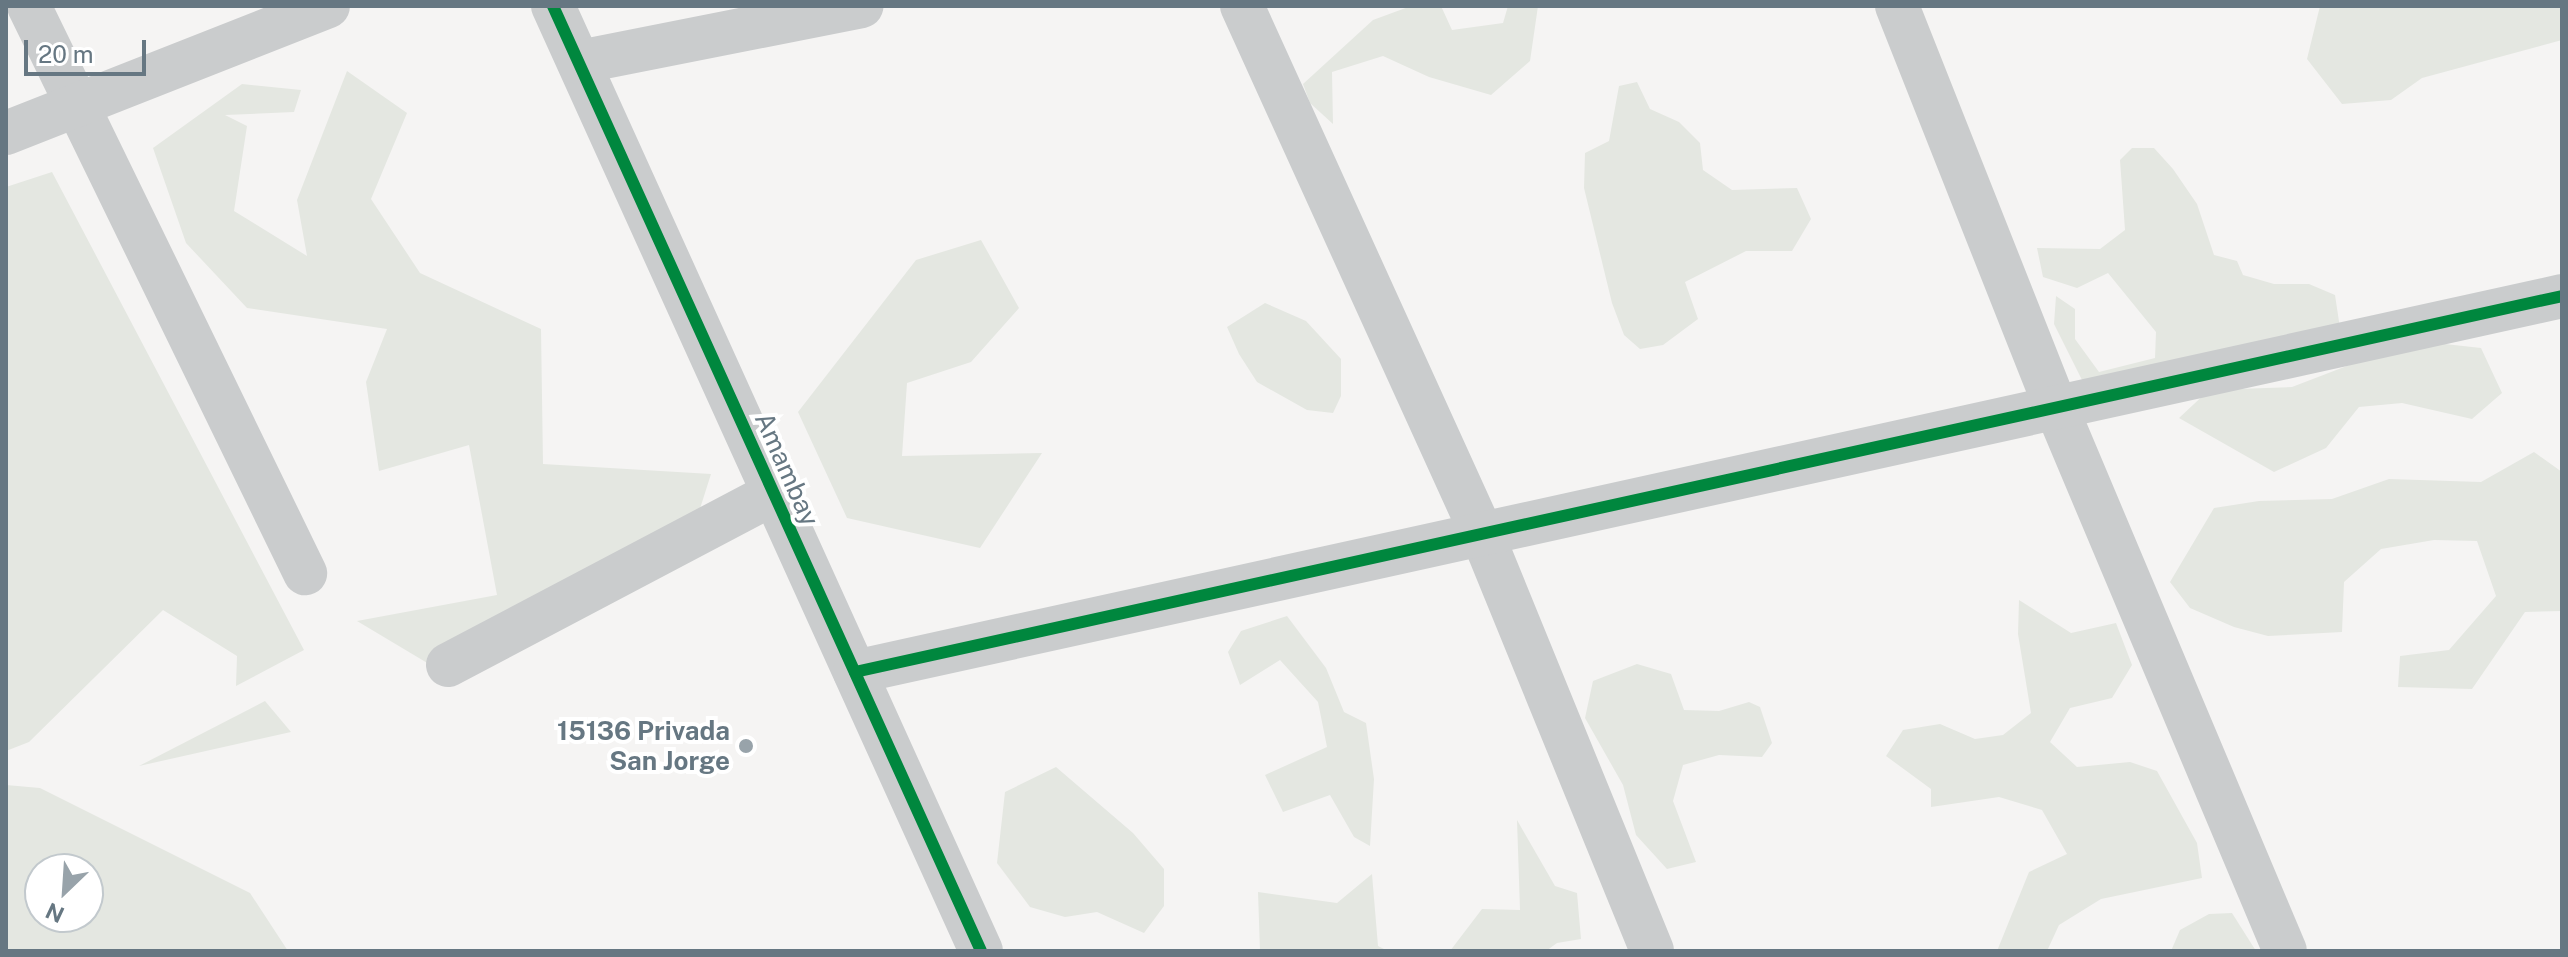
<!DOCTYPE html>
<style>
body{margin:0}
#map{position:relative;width:2568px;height:957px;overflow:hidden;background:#f5f4f3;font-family:"Public Sans",sans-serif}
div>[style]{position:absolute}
.green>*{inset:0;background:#e4e7e1}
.minor>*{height:44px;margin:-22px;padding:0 22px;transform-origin:22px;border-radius:22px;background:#cacccd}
.cycleway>*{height:12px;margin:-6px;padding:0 6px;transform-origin:6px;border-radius:6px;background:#00873e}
.dots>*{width:22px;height:22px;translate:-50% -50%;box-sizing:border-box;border:4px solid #fff;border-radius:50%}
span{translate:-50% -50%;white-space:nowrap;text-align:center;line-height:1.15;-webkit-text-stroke:8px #fff;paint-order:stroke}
.street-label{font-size:26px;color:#667782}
.poi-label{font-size:26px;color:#667782;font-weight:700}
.right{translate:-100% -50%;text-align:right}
.frame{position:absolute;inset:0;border:8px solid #667782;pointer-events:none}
.north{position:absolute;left:24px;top:853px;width:80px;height:80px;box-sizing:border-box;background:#fff;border:2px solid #c2c9cd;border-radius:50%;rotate:205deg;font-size:22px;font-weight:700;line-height:32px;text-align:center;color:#667782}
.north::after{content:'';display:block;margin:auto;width:28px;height:36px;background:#98a3aa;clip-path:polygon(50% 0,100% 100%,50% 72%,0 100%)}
.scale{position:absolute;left:24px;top:40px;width:122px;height:36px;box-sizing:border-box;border:4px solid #667782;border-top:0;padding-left:10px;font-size:24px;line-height:28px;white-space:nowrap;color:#667782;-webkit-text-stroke:6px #fff;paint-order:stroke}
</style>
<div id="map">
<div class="green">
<div style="clip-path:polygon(1411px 6px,1441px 6px,1452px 30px,1503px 23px,1508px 6px,1538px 6px,1530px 61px,1491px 95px,1429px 77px,1383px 56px,1332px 72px,1333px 124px,1310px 103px,1303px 84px,1373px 20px)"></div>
<div style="clip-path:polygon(2320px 6px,2562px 6px,2562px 40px,2422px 78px,2391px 100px,2342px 104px,2307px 59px)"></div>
<div style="clip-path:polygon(347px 71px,407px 113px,371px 199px,420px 273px,541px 329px,543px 464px,711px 474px,698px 515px,434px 667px,357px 621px,497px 595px,469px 445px,379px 471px,366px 382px,387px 329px,247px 308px,186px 243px,153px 148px,242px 84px,301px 90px,294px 112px,225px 115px,247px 126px,234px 211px,307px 256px,297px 200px)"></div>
<div style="clip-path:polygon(1637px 82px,1650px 109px,1679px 122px,1700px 143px,1703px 170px,1732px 190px,1797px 188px,1811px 219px,1792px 251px,1746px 251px,1685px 282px,1698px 319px,1663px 345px,1640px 349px,1624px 335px,1612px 303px,1584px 188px,1585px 153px,1609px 141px,1619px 86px)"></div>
<div style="clip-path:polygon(2132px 148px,2154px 148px,2173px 169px,2197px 204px,2214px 255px,2237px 261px,2243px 275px,2274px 284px,2309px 284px,2335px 295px,2340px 328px,2086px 388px,2054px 324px,2056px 296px,2075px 309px,2075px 339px,2099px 372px,2155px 358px,2156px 332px,2108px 273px,2077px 288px,2043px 277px,2037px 248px,2100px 249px,2125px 230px,2120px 160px)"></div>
<div style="clip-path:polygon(52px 172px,304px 650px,236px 686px,237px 656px,163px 610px,29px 742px,6px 751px,6px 187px)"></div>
<div style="clip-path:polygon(981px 240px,1019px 308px,971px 362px,907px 383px,902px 456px,1042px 453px,980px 548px,847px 518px,798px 412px,916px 260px)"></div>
<div style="clip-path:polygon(1265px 303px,1306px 321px,1341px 359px,1341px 396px,1333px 413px,1307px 410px,1257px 382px,1239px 354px,1227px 327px)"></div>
<div style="clip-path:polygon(2436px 343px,2481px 348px,2502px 393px,2472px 419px,2402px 403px,2359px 407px,2326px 448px,2274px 472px,2179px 418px,2209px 390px,2292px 387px,2365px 359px)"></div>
<div style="clip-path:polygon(2534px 452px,2562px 472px,2562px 611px,2525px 612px,2472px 689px,2398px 687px,2400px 656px,2449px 650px,2496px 596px,2477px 541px,2434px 540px,2381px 549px,2344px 582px,2342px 632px,2268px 636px,2234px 627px,2190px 608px,2170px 582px,2214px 508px,2259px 501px,2332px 499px,2389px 479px,2481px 482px)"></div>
<div style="clip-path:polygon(2019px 600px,2071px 633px,2116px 623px,2132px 665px,2112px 698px,2070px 708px,2050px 742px,2077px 767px,2130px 762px,2157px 771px,2197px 843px,2202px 878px,2101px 899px,2059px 925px,2047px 951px,1997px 951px,2029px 872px,2067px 854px,2042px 810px,1999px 797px,1931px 807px,1931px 789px,1886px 756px,1903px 730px,1940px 724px,1975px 739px,2003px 735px,2031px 713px,2018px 634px)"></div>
<div style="clip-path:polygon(1287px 616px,1326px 668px,1344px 712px,1366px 723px,1374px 779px,1370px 846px,1354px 837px,1330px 795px,1283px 812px,1265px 775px,1327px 747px,1318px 702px,1280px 660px,1240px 685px,1228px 652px,1241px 631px)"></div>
<div style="clip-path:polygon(1637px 664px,1671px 674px,1684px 710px,1719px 711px,1749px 702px,1760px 707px,1772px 743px,1762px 757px,1719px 755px,1683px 765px,1673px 801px,1696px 862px,1667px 869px,1636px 835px,1623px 785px,1585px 718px,1593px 681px)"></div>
<div style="clip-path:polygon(265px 701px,291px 732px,139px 766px)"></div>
<div style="clip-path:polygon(1056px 767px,1133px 833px,1164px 869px,1164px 906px,1144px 933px,1097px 912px,1065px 917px,1030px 907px,997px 863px,1005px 792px)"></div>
<div style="clip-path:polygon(evenodd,6px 785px,40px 788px,250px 893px,288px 951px,6px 951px,6px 785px,40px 869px,88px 869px,88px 917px,40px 917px,40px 869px)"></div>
<div style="clip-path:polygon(1517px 820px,1555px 886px,1577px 893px,1581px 939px,1557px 943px,1546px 951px,1450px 951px,1482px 909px,1520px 910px)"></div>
<div style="clip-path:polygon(1372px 874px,1378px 946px,1388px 951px,1260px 951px,1258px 892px,1337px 903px)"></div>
<div style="clip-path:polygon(2232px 913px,2256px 951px,2171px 951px,2180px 930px,2209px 914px)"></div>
</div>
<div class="minor">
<div style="left:29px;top:6px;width:631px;rotate:64.04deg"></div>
<div style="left:553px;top:6px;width:1037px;rotate:65.63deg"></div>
<div style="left:1242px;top:6px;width:580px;rotate:65.56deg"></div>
<div style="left:1482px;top:534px;width:450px;rotate:67.8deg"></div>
<div style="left:1897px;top:6px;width:431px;rotate:68.4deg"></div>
<div style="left:2056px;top:407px;width:590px;rotate:67.17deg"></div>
<div style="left:579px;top:62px;width:288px;rotate:-11.2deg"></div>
<div style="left:6px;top:133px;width:346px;rotate:-21.5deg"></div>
<div style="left:448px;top:665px;width:369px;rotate:-27.8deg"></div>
<div style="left:855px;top:672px;width:1748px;rotate:-12.42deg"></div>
</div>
<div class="cycleway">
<div style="left:553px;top:6px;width:1037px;rotate:65.63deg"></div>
<div style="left:855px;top:672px;width:1748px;rotate:-12.42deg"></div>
</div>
<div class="dots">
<div style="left:746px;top:746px;background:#98a3aa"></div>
</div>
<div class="street-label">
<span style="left:787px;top:469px;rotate:66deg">Amambay</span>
</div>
<div class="poi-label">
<span class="right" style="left:730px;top:746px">15136 Privada<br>San Jorge</span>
</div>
<div class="frame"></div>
<div class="north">N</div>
<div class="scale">20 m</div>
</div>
